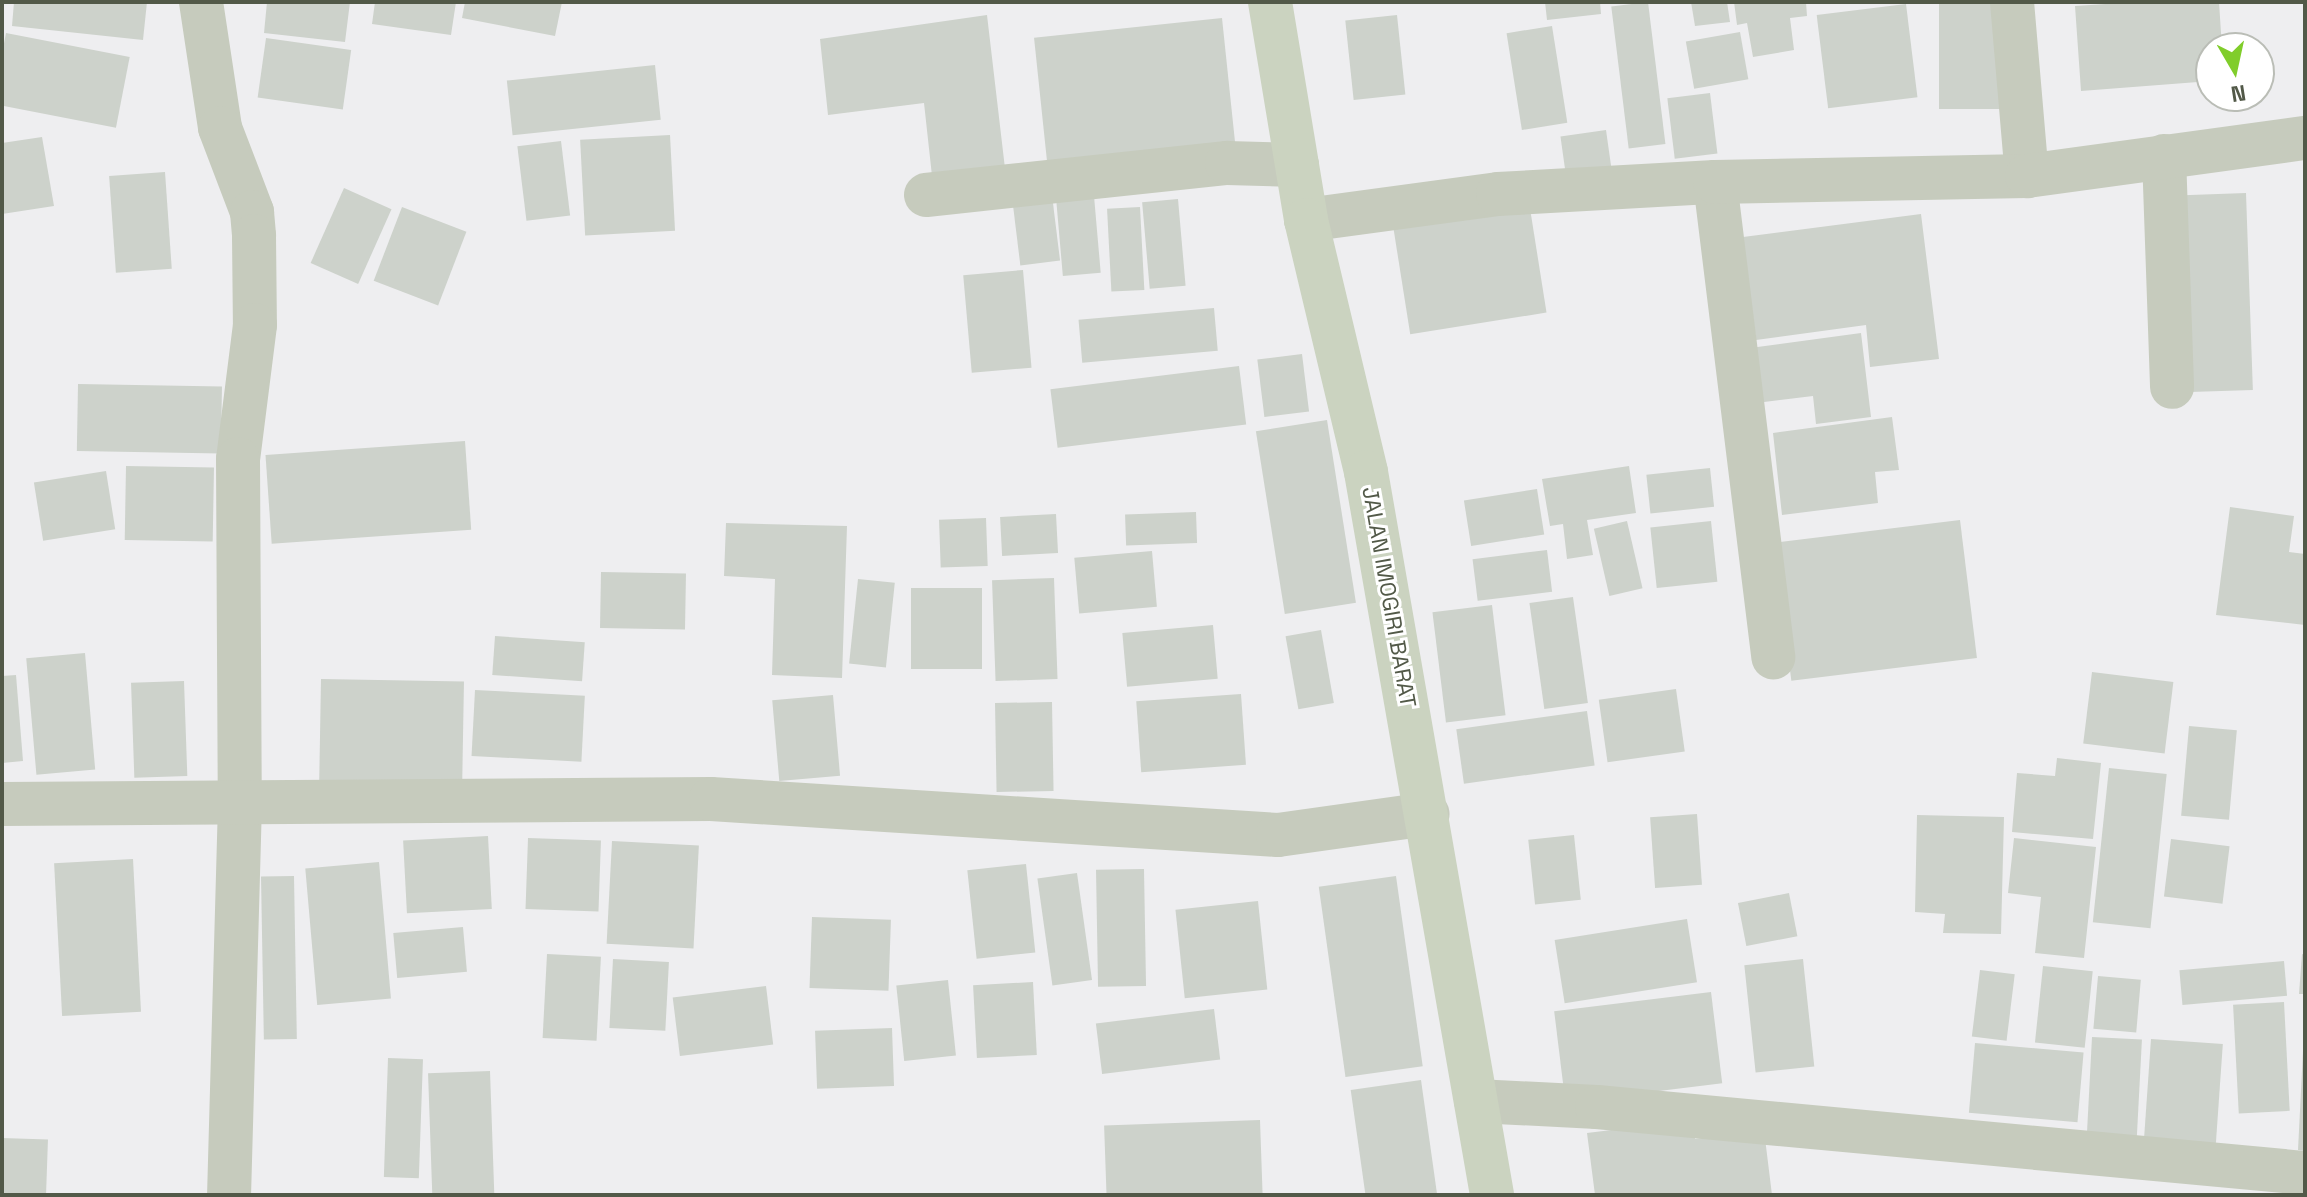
<!DOCTYPE html>
<style>
body{margin:0}
#map{position:relative;width:2307px;height:1197px;overflow:hidden;background:#eeeef0;font-family:"Space Grotesk",sans-serif}
div>[style]{position:absolute}
.building>*{inset:0;background:#cdd2cb;transform-origin:0 0}
.street>*{height:44px;margin:-22px;padding:0 22px;transform-origin:22px;border-radius:22px;background:#c6cbbd}
.secondary>*{height:44px;margin:-22px;padding:0 22px;transform-origin:22px;border-radius:22px;background:#cbd3c0}
span{translate:-50% -50%;white-space:nowrap;text-align:center;line-height:1.15;-webkit-text-stroke:6px #fff;paint-order:stroke}
.street-label{font-size:22px;color:#525948}
.frame{position:absolute;inset:0;border:4px solid #525948;pointer-events:none}
.north{position:absolute;left:2195px;top:32px;width:80px;height:80px;box-sizing:border-box;background:#fff;border:2px solid #babdb6;border-radius:50%;rotate:171deg;font-size:22px;font-weight:700;line-height:32px;text-align:center;color:#525948}
.north::after{content:'';display:block;margin:auto;width:28px;height:36px;background:#80cd2b;clip-path:polygon(50% 0,100% 100%,50% 72%,0 100%)}
</style>
<div id="map">
<div class="building">
<div style="clip-path:polygon(14px 2px,147px 2px,143px 40px,12px 26px)"></div>
<div style="clip-path:polygon(267px 2px,350px 2px,345px 42px,264px 33px)"></div>
<div style="clip-path:polygon(375px 2px,456px 2px,451px 35px,372px 24px)"></div>
<div style="clip-path:polygon(465px 2px,562px 2px,555px 36px,462px 18px)"></div>
<div style="clip-path:polygon(1545px 2px,1600px 2px,1601px 14px,1547px 20px)"></div>
<div style="left:1648px;top:2px;width:143px;height:37px;rotate:83deg"></div>
<div style="clip-path:polygon(1691px 2px,1727px 2px,1730px 22px,1695px 26px)"></div>
<div style="clip-path:polygon(1734px 2px,1806px 2px,1807px 16px,1790px 18px,1794px 50px,1753px 57px,1747px 23px,1737px 25px)"></div>
<div style="left:1939px;top:2px;width:65px;height:107px"></div>
<div style="clip-path:polygon(2136px 2px,2219px 2px,2222px 48px,2211px 48px,2211px 81px,2081px 91px,2075px 6px)"></div>
<div style="left:1906px;top:4px;width:94px;height:90px;rotate:83deg"></div>
<div style="clip-path:polygon(987px 15px,1006px 177px,933px 185px,924px 103px,828px 115px,820px 39px)"></div>
<div style="left:1397px;top:15px;width:80px;height:52px;rotate:84deg"></div>
<div style="left:1222px;top:18px;width:136px;height:189px;rotate:84deg"></div>
<div style="left:1552px;top:26px;width:98px;height:46px;rotate:81deg"></div>
<div style="left:1740px;top:32px;width:48px;height:55px;rotate:80deg"></div>
<div style="left:6px;top:33px;width:126px;height:72px;rotate:11deg"></div>
<div style="left:266px;top:38px;width:86px;height:60px;rotate:8deg"></div>
<div style="left:655px;top:65px;width:55px;height:149px;rotate:84deg"></div>
<div style="left:1710px;top:93px;width:61px;height:43px;rotate:83deg"></div>
<div style="left:1606px;top:130px;width:42px;height:46px;rotate:82deg"></div>
<div style="left:670px;top:135px;width:96px;height:90px;rotate:87deg"></div>
<div style="clip-path:polygon(42px 137px,54px 206px,2px 214px,2px 143px)"></div>
<div style="left:561px;top:141px;width:75px;height:44px;rotate:83deg"></div>
<div style="left:165px;top:172px;width:97px;height:56px;rotate:86deg"></div>
<div style="left:344px;top:188px;width:52px;height:82px;rotate:24deg"></div>
<div style="left:2246px;top:193px;width:197px;height:63px;rotate:88deg"></div>
<div style="left:1052px;top:195px;width:66px;height:40px;rotate:83deg"></div>
<div style="left:1094px;top:196px;width:77px;height:38px;rotate:85deg"></div>
<div style="left:1178px;top:199px;width:87px;height:36px;rotate:85deg"></div>
<div style="left:1529px;top:202px;width:112px;height:138px;rotate:81deg"></div>
<div style="left:402px;top:207px;width:69px;height:79px;rotate:21deg"></div>
<div style="left:1140px;top:207px;width:83px;height:33px;rotate:87deg"></div>
<div style="clip-path:polygon(1921px 214px,1939px 359px,1870px 367px,1866px 325px,1756px 340px,1743px 237px)"></div>
<div style="left:1023px;top:270px;width:98px;height:60px;rotate:85deg"></div>
<div style="left:1214px;top:308px;width:43px;height:136px;rotate:85deg"></div>
<div style="clip-path:polygon(1861px 333px,1871px 417px,1816px 424px,1813px 396px,1756px 403px,1750px 348px)"></div>
<div style="left:1302px;top:354px;width:58px;height:45px;rotate:83deg"></div>
<div style="left:1239px;top:366px;width:59px;height:190px;rotate:83deg"></div>
<div style="left:78px;top:384px;width:144px;height:67px;rotate:1deg"></div>
<div style="clip-path:polygon(1892px 417px,1899px 470px,1875px 472px,1878px 503px,1782px 515px,1773px 433px)"></div>
<div style="left:1327px;top:420px;width:185px;height:72px;rotate:81deg"></div>
<div style="left:465px;top:441px;width:89px;height:200px;rotate:86deg"></div>
<div style="left:126px;top:466px;width:88px;height:74px;rotate:1deg"></div>
<div style="clip-path:polygon(1629px 466px,1636px 513px,1587px 520px,1593px 555px,1567px 559px,1563px 524px,1550px 526px,1542px 479px)"></div>
<div style="left:1710px;top:468px;width:39px;height:64px;rotate:84deg"></div>
<div style="left:106px;top:471px;width:59px;height:73px;rotate:81deg"></div>
<div style="left:1537px;top:489px;width:46px;height:74px;rotate:81deg"></div>
<div style="clip-path:polygon(2230px 507px,2294px 516px,2289px 552px,2305px 554px,2305px 625px,2216px 615px)"></div>
<div style="left:1196px;top:512px;width:31px;height:71px;rotate:88deg"></div>
<div style="left:1056px;top:514px;width:39px;height:56px;rotate:87deg"></div>
<div style="left:986px;top:518px;width:48px;height:47px;rotate:88deg"></div>
<div style="left:1960px;top:520px;width:139px;height:187px;rotate:83deg"></div>
<div style="left:1627px;top:521px;width:69px;height:34px;rotate:77deg"></div>
<div style="left:1711px;top:521px;width:61px;height:61px;rotate:84deg"></div>
<div style="clip-path:polygon(726px 523px,847px 526px,842px 678px,772px 675px,775px 579px,724px 576px)"></div>
<div style="left:1547px;top:550px;width:42px;height:75px;rotate:83deg"></div>
<div style="left:1152px;top:551px;width:56px;height:78px;rotate:85deg"></div>
<div style="left:601px;top:572px;width:85px;height:56px;rotate:1deg"></div>
<div style="left:1054px;top:578px;width:101px;height:62px;rotate:88deg"></div>
<div style="left:858px;top:579px;width:37px;height:85px;rotate:6deg"></div>
<div style="left:911px;top:588px;width:71px;height:81px"></div>
<div style="left:1573px;top:597px;width:107px;height:44px;rotate:82deg"></div>
<div style="left:1492px;top:605px;width:111px;height:60px;rotate:83deg"></div>
<div style="left:1213px;top:625px;width:54px;height:91px;rotate:85deg"></div>
<div style="left:1321px;top:630px;width:74px;height:36px;rotate:80deg"></div>
<div style="left:495px;top:636px;width:90px;height:39px;rotate:4deg"></div>
<div style="left:85px;top:653px;width:117px;height:59px;rotate:85deg"></div>
<div style="left:2092px;top:672px;width:82px;height:72px;rotate:7deg"></div>
<div style="clip-path:polygon(16px 675px,23px 761px,2px 763px,2px 676px)"></div>
<div style="left:321px;top:679px;width:143px;height:106px;rotate:1deg"></div>
<div style="left:184px;top:681px;width:95px;height:53px;rotate:88deg"></div>
<div style="left:1676px;top:689px;width:63px;height:78px;rotate:82deg"></div>
<div style="left:475px;top:690px;width:110px;height:66px;rotate:3deg"></div>
<div style="left:1241px;top:694px;width:71px;height:105px;rotate:86deg"></div>
<div style="left:833px;top:695px;width:81px;height:61px;rotate:85deg"></div>
<div style="left:1052px;top:702px;width:89px;height:57px;rotate:89deg"></div>
<div style="left:1587px;top:711px;width:55px;height:132px;rotate:82deg"></div>
<div style="left:2189px;top:726px;width:48px;height:90px;rotate:5deg"></div>
<div style="clip-path:polygon(2057px 758px,2101px 763px,2093px 839px,2012px 832px,2017px 773px,2055px 776px)"></div>
<div style="left:2109px;top:768px;width:58px;height:155px;rotate:6deg"></div>
<div style="left:1697px;top:814px;width:71px;height:47px;rotate:86deg"></div>
<div style="clip-path:polygon(1917px 815px,2004px 817px,2001px 934px,1943px 933px,1945px 914px,1915px 912px)"></div>
<div style="left:1574px;top:835px;width:65px;height:46px;rotate:84deg"></div>
<div style="left:488px;top:836px;width:73px;height:85px;rotate:87deg"></div>
<div style="left:528px;top:838px;width:73px;height:71px;rotate:2deg"></div>
<div style="clip-path:polygon(2014px 838px,2096px 847px,2084px 958px,2035px 953px,2041px 897px,2008px 893px)"></div>
<div style="left:2171px;top:839px;width:59px;height:58px;rotate:7deg"></div>
<div style="left:612px;top:841px;width:87px;height:103px;rotate:3deg"></div>
<div style="left:133px;top:859px;width:153px;height:79px;rotate:87deg"></div>
<div style="left:379px;top:862px;width:137px;height:74px;rotate:85deg"></div>
<div style="left:1026px;top:864px;width:89px;height:59px;rotate:84deg"></div>
<div style="left:1144px;top:869px;width:117px;height:48px;rotate:89deg"></div>
<div style="left:1077px;top:873px;width:108px;height:40px;rotate:82deg"></div>
<div style="left:294px;top:876px;width:163px;height:33px;rotate:89deg"></div>
<div style="left:1396px;top:876px;width:192px;height:78px;rotate:82deg"></div>
<div style="left:1789px;top:893px;width:44px;height:52px;rotate:79deg"></div>
<div style="left:1258px;top:901px;width:89px;height:83px;rotate:84deg"></div>
<div style="left:812px;top:917px;width:79px;height:71px;rotate:2deg"></div>
<div style="left:1687px;top:919px;width:64px;height:134px;rotate:81deg"></div>
<div style="left:463px;top:927px;width:45px;height:70px;rotate:85deg"></div>
<div style="left:547px;top:954px;width:54px;height:84px;rotate:3deg"></div>
<div style="clip-path:polygon(2302px 954px,2305px 955px,2305px 994px,2299px 994px)"></div>
<div style="left:613px;top:959px;width:56px;height:69px;rotate:3deg"></div>
<div style="left:1803px;top:959px;width:108px;height:59px;rotate:84deg"></div>
<div style="left:2284px;top:961px;width:35px;height:105px;rotate:85deg"></div>
<div style="left:2043px;top:966px;width:50px;height:77px;rotate:6deg"></div>
<div style="left:1980px;top:970px;width:35px;height:67px;rotate:7deg"></div>
<div style="left:2098px;top:976px;width:43px;height:53px;rotate:5deg"></div>
<div style="left:948px;top:980px;width:76px;height:52px;rotate:84deg"></div>
<div style="left:1033px;top:982px;width:73px;height:60px;rotate:87deg"></div>
<div style="left:766px;top:986px;width:59px;height:94px;rotate:83deg"></div>
<div style="left:1711px;top:992px;width:92px;height:158px;rotate:83deg"></div>
<div style="left:2284px;top:1002px;width:109px;height:51px;rotate:87deg"></div>
<div style="left:1214px;top:1009px;width:51px;height:119px;rotate:83deg"></div>
<div style="left:892px;top:1028px;width:58px;height:77px;rotate:88deg"></div>
<div style="left:2092px;top:1037px;width:50px;height:102px;rotate:3deg"></div>
<div style="left:2151px;top:1039px;width:72px;height:104px;rotate:4deg"></div>
<div style="left:1975px;top:1043px;width:109px;height:70px;rotate:5deg"></div>
<div style="clip-path:polygon(2303px 1051px,2305px 1051px,2305px 1151px,2298px 1150px)"></div>
<div style="left:388px;top:1058px;width:35px;height:119px;rotate:2deg"></div>
<div style="left:490px;top:1071px;width:122px;height:62px;rotate:88deg"></div>
<div style="left:1421px;top:1080px;width:116px;height:71px;rotate:82deg"></div>
<div style="left:1260px;top:1120px;width:74px;height:156px;rotate:88deg"></div>
<div style="clip-path:polygon(1693px 1120px,1695px 1139px,1764px 1130px,1772px 1195px,1595px 1195px,1587px 1133px)"></div>
<div style="left:2px;top:1138px;width:46px;height:57px;rotate:2deg"></div>
</div>
<div class="street">
<div style="left:201px;top:2px;width:127px;rotate:81.4deg"></div>
<div style="left:220px;top:128px;width:90px;rotate:69.1deg"></div>
<div style="left:252px;top:212px;width:24px;rotate:85deg"></div>
<div style="left:254px;top:236px;width:89px;rotate:89.4deg"></div>
<div style="left:255px;top:325px;width:135px;rotate:97.2deg"></div>
<div style="left:238px;top:459px;width:344px;rotate:89.7deg"></div>
<div style="left:240px;top:803px;width:392px;rotate:91.6deg"></div>
<div style="left:2012px;top:2px;width:175px;rotate:85.1deg"></div>
<div style="left:2164px;top:156px;width:231px;rotate:88deg"></div>
<div style="left:1715px;top:182px;width:479px;rotate:83deg"></div>
<div style="left:926px;top:195px;width:303px;rotate:-6.1deg"></div>
<div style="left:1227px;top:163px;width:70px;rotate:1.6deg"></div>
<div style="left:1306px;top:220px;width:194px;rotate:-7.7deg"></div>
<div style="left:1498px;top:194px;width:217px;rotate:-3.2deg"></div>
<div style="left:1715px;top:182px;width:312px;rotate:-1.1deg"></div>
<div style="left:2027px;top:176px;width:281px;rotate:-7.8deg"></div>
<div style="left:2px;top:804px;width:709px;rotate:-0.4deg"></div>
<div style="left:711px;top:799px;width:568px;rotate:3.63deg"></div>
<div style="left:1278px;top:835px;width:151px;rotate:-8deg"></div>
<div style="left:1476px;top:1101px;width:121px;rotate:2.8deg"></div>
<div style="left:1597px;top:1107px;width:711px;rotate:5.33deg"></div>
</div>
<div class="secondary">
<div style="left:1270px;top:2px;width:221px;rotate:80.6deg"></div>
<div style="left:1306px;top:220px;width:259px;rotate:76.6deg"></div>
<div style="left:1366px;top:472px;width:734px;rotate:80.11deg"></div>
</div>
<div class="street-label">
<span style="left:1389px;top:597px;rotate:80deg">JALAN IMOGIRI BARAT</span>
</div>
<div class="frame"></div>
<div class="north">N</div>
</div>
